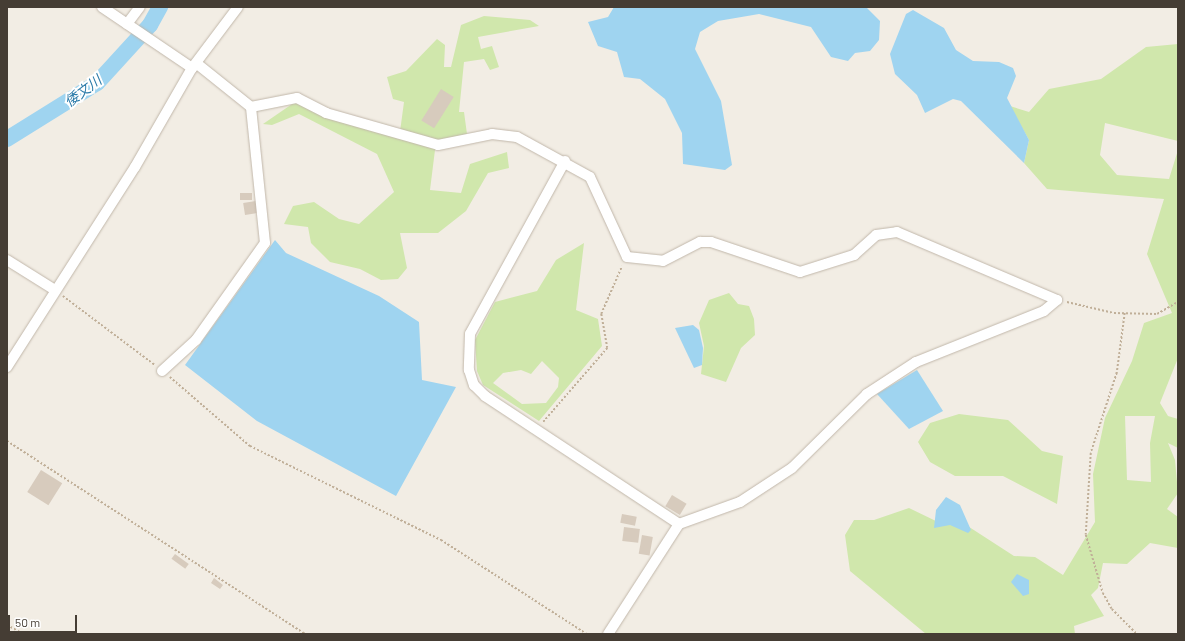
<!DOCTYPE html>
<meta charset="utf-8">
<style>
body{margin:0}
#map{position:relative;width:1185px;height:641px;overflow:hidden;background:#f2ede4;font-family:Barlow,"Noto Sans JP",sans-serif}
div>[style]{position:absolute}
.green>*{inset:0;background:#d0e7ac}
.water>*{inset:0;background:#9fd4f0}
.river>*{height:16px;margin:-8px;padding:0 8px;transform-origin:8px;border-radius:8px;background:#9fd4f0}
.building>*{inset:0;background:#d7cbbd;transform-origin:0 0}
.path>*{height:1.5px;margin-top:-0.75px;transform-origin:0;background:repeating-linear-gradient(90deg,#c0af98 0 2px,transparent 0 4px)}
.roads{filter:drop-shadow(0 0 1px #c1b7aa) drop-shadow(0 0 1px #c1b7aa)}
.street>*{height:10px;margin:-5px;padding:0 5px;transform-origin:5px;border-radius:5px;background:#fff}
span{translate:-50% -50%;white-space:nowrap;text-align:center;line-height:1.15;-webkit-text-stroke:4px #fff;paint-order:stroke}
.water-label{font-size:14px;color:#2c7ba9;font-style:italic}
.frame{position:absolute;inset:0;border:8px solid #453d34;pointer-events:none}
.scale{position:absolute;left:8px;top:615px;width:69px;height:18px;box-sizing:border-box;border:2px solid #453d34;border-top:0;padding-left:5px;font-size:12px;line-height:14px;white-space:nowrap;color:#453d34;-webkit-text-stroke:3px #fff;paint-order:stroke}
</style>
<div id="map">
<div class="green">
<div style="clip-path:polygon(484px 16px,530px 20px,539px 26px,478px 37px,481px 49px,492px 46px,499px 67px,490px 70px,484px 59px,464px 62px,459px 112px,464px 112px,467px 134px,435px 150px,430px 190px,461px 193px,470px 164px,507px 152px,509px 168px,488px 173px,466px 211px,438px 233px,400px 233px,407px 268px,398px 279px,381px 280px,360px 269px,330px 262px,311px 243px,308px 227px,284px 224px,293px 206px,314px 202px,339px 219px,359px 224px,394px 192px,377px 154px,299px 114px,272px 125px,263px 124px,295px 102px,399px 139px,404px 102px,393px 99px,387px 77px,406px 71px,437px 39px,445px 45px,444px 67px,451px 67px,461px 25px)"></div>
<div style="clip-path:polygon(evenodd,1178px 44px,1178px 141px,1105px 123px,1100px 155px,1117px 175px,1169px 179px,1178px 150px,1178px 358px,1160px 403px,1168px 416px,1178px 419px,1178px 448px,1168px 443px,1175px 460px,1178px 493px,1167px 509px,1178px 517px,1178px 548px,1150px 543px,1127px 564px,1103px 563px,1098px 588px,1091px 595px,1104px 616px,1074px 626px,1075px 634px,926px 634px,850px 571px,845px 535px,854px 520px,874px 520px,909px 508px,940px 523px,963px 523px,1014px 556px,1035px 557px,1063px 575px,1095px 522px,1093px 474px,1105px 418px,1132px 361px,1144px 323px,1172px 313px,1147px 254px,1164px 199px,1047px 189px,1024px 163px,1029px 140px,1010px 106px,1029px 112px,1049px 89px,1101px 79px,1146px 47px,1178px 44px,1125px 416px,1155px 416px,1150px 443px,1151px 482px,1127px 480px,1125px 416px)"></div>
<div style="clip-path:polygon(evenodd,584px 243px,576px 310px,598px 319px,602px 346px,539px 421px,483px 385px,477px 371px,475px 340px,495px 302px,537px 291px,556px 260px,584px 243px,542px 361px,559px 378px,558px 387px,546px 403px,522px 404px,493px 383px,503px 373px,521px 370px,531px 374px,542px 361px)"></div>
<div style="clip-path:polygon(729px 293px,738px 304px,749px 306px,754px 319px,755px 335px,741px 348px,726px 382px,701px 374px,704px 346px,699px 323px,709px 300px)"></div>
<div style="clip-path:polygon(959px 414px,1008px 420px,1042px 451px,1063px 456px,1057px 504px,1003px 476px,955px 476px,930px 462px,918px 442px,930px 423px)"></div>
</div>
<div class="water">
<div style="clip-path:polygon(614px 7px,866px 7px,880px 21px,879px 40px,870px 51px,855px 53px,848px 61px,831px 57px,811px 27px,759px 14px,718px 21px,700px 32px,695px 49px,721px 101px,732px 165px,725px 170px,683px 164px,682px 133px,665px 99px,640px 79px,624px 77px,617px 52px,598px 46px,588px 22px,608px 17px)"></div>
<div style="clip-path:polygon(913px 10px,944px 28px,956px 50px,973px 61px,999px 62px,1013px 68px,1016px 76px,1007px 98px,1029px 140px,1024px 163px,961px 101px,953px 99px,925px 113px,917px 95px,895px 74px,890px 54px,906px 14px)"></div>
<div style="clip-path:polygon(275px 240px,286px 253px,379px 296px,419px 322px,422px 380px,456px 387px,396px 496px,257px 421px,185px 365px)"></div>
<div style="clip-path:polygon(693px 325px,699px 330px,703px 348px,702px 365px,694px 368px,675px 328px)"></div>
<div style="clip-path:polygon(917px 370px,943px 411px,909px 429px,877px 394px)"></div>
<div style="clip-path:polygon(946px 497px,960px 505px,971px 530px,968px 533px,950px 525px,934px 528px,936px 510px)"></div>
<div style="clip-path:polygon(1017px 574px,1029px 580px,1029px 594px,1023px 596px,1011px 582px)"></div>
</div>
<div class="river">
<div style="left:7px;top:139px;width:106px;rotate:-31.9deg"></div>
<div style="left:97px;top:83px;width:79px;rotate:-47.6deg"></div>
<div style="left:150px;top:25px;width:21px;rotate:-61deg"></div>
</div>
<div class="building">
<div style="left:441px;top:89px;width:15px;height:37px;rotate:32deg"></div>
<div style="left:240px;top:193px;width:12px;height:7px"></div>
<div style="left:256px;top:201px;width:12px;height:13px;rotate:81deg"></div>
<div style="left:41px;top:470px;width:25px;height:26px;rotate:32deg"></div>
<div style="left:672px;top:495px;width:17px;height:13px;rotate:31deg"></div>
<div style="left:622px;top:514px;width:15px;height:9px;rotate:11deg"></div>
<div style="left:624px;top:527px;width:16px;height:14px;rotate:7deg"></div>
<div style="left:642px;top:535px;width:11px;height:19px;rotate:10deg"></div>
<div style="left:175px;top:554px;width:17px;height:6px;rotate:36deg"></div>
<div style="clip-path:polygon(214px 578px,223px 585px,220px 589px,211px 583px)"></div>
</div>
<div class="path">
<div style="left:63px;top:296px;width:115px;rotate:36.9deg"></div>
<div style="left:1067px;top:302px;width:48px;rotate:13.2deg"></div>
<div style="left:1114px;top:313px;width:43px;rotate:1.3deg"></div>
<div style="left:1157px;top:314px;width:24px;rotate:-30deg"></div>
<div style="left:1125px;top:313px;width:61px;rotate:97.6deg"></div>
<div style="left:1117px;top:373px;width:84px;rotate:108deg"></div>
<div style="left:1091px;top:453px;width:82px;rotate:93.5deg"></div>
<div style="left:1086px;top:535px;width:60px;rotate:73.7deg"></div>
<div style="left:1103px;top:593px;width:18px;rotate:61deg"></div>
<div style="left:1112px;top:609px;width:35px;rotate:45deg"></div>
<div style="left:170px;top:377px;width:106px;rotate:40.8deg"></div>
<div style="left:250px;top:446px;width:213px;rotate:26.2deg"></div>
<div style="left:441px;top:540px;width:174px;rotate:32.8deg"></div>
<div style="left:543px;top:422px;width:98px;rotate:-49.1deg"></div>
<div style="left:607px;top:348px;width:35px;rotate:-100deg"></div>
<div style="left:601px;top:314px;width:52px;rotate:-66.4deg"></div>
<div style="left:7px;top:441px;width:355px;rotate:32.9deg"></div>
<div style="left:7px;top:625px;width:18px;rotate:29deg"></div>
</div>
<div class="roads">
<div class="street">
<div style="left:102px;top:7px;width:109px;rotate:34.1deg"></div>
<div style="left:127px;top:24px;width:21px;rotate:-53deg"></div>
<div style="left:251px;top:107px;width:47px;rotate:-11.1deg"></div>
<div style="left:297px;top:98px;width:33px;rotate:27deg"></div>
<div style="left:326px;top:113px;width:116px;rotate:15.9deg"></div>
<div style="left:438px;top:145px;width:55px;rotate:-11.5deg"></div>
<div style="left:492px;top:134px;width:25px;rotate:7deg"></div>
<div style="left:517px;top:137px;width:83px;rotate:28.7deg"></div>
<div style="left:590px;top:177px;width:88px;rotate:65.2deg"></div>
<div style="left:627px;top:257px;width:36px;rotate:6deg"></div>
<div style="left:663px;top:261px;width:42px;rotate:-27.2deg"></div>
<div style="left:700px;top:242px;width:11px"></div>
<div style="left:711px;top:242px;width:94px;rotate:18.6deg"></div>
<div style="left:800px;top:272px;width:57px;rotate:-17.5deg"></div>
<div style="left:854px;top:255px;width:30px;rotate:-42deg"></div>
<div style="left:876px;top:235px;width:21px;rotate:-8deg"></div>
<div style="left:897px;top:232px;width:174px;rotate:23deg"></div>
<div style="left:1057px;top:300px;width:17px;rotate:140deg"></div>
<div style="left:1044px;top:311px;width:138px;rotate:158.3deg"></div>
<div style="left:916px;top:362px;width:59px;rotate:146.9deg"></div>
<div style="left:867px;top:394px;width:105px;rotate:135.4deg"></div>
<div style="left:792px;top:468px;width:62px;rotate:146.8deg"></div>
<div style="left:740px;top:502px;width:65px;rotate:160.2deg"></div>
<div style="left:679px;top:524px;width:131px;rotate:122.8deg"></div>
<div style="left:565px;top:161px;width:197px;rotate:118.8deg"></div>
<div style="left:470px;top:334px;width:36px;rotate:92deg"></div>
<div style="left:469px;top:370px;width:16px;rotate:72deg"></div>
<div style="left:474px;top:385px;width:16px;rotate:45deg"></div>
<div style="left:485px;top:396px;width:232px;rotate:33.4deg"></div>
<div style="left:7px;top:260px;width:57px;rotate:32deg"></div>
<div style="left:7px;top:367px;width:237px;rotate:-57.4deg"></div>
<div style="left:135px;top:167px;width:114px;rotate:-60.1deg"></div>
<div style="left:192px;top:68px;width:76px;rotate:-53deg"></div>
<div style="left:162px;top:371px;width:46px;rotate:-42.4deg"></div>
<div style="left:196px;top:340px;width:119px;rotate:-54.6deg"></div>
<div style="left:265px;top:243px;width:137px;rotate:-95.9deg"></div>
<div style="left:251px;top:107px;width:70px;rotate:-141.3deg"></div>
</div>
</div>
<div class="water-label">
<span style="left:83px;top:91px;rotate:-37deg">倭文川</span>
</div>
<div class="frame"></div>
<div class="scale">50 m</div>
</div>
